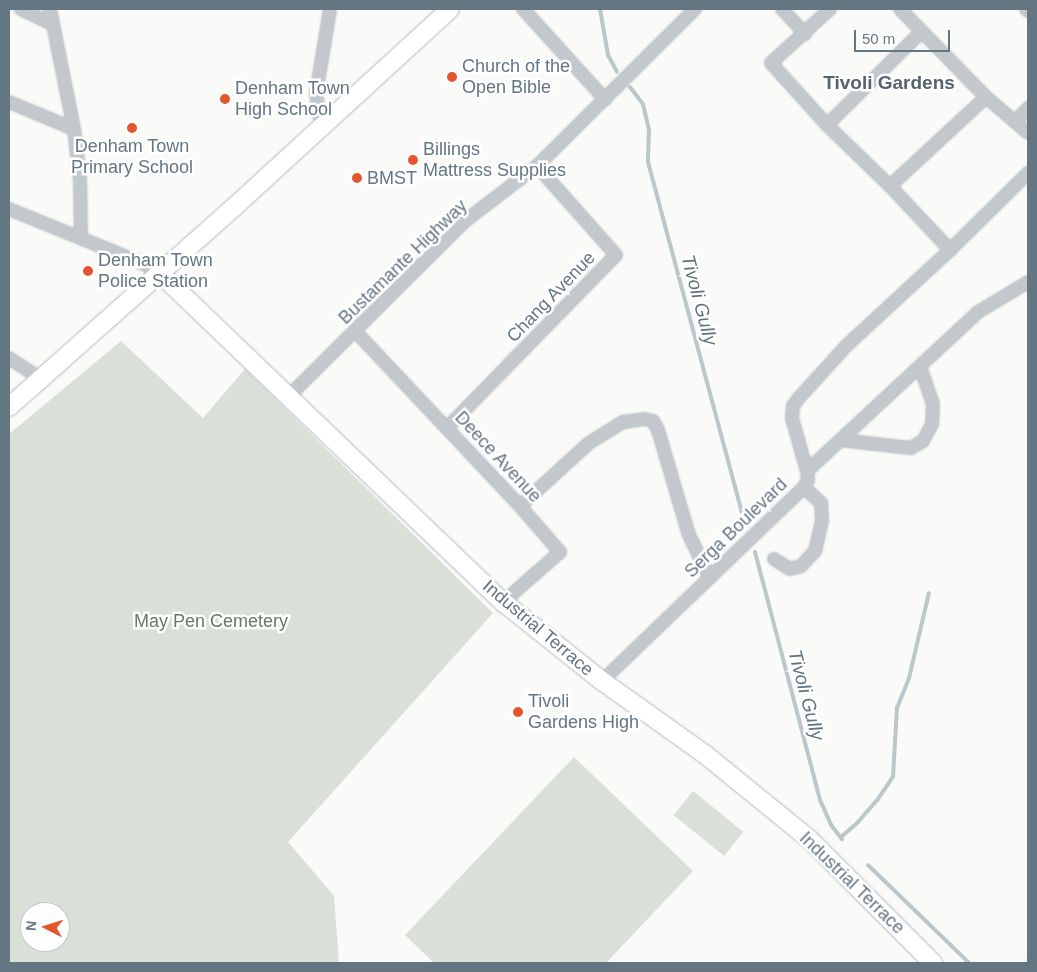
<!DOCTYPE html>
<style>
body{margin:0}
#map{position:relative;width:1037px;height:972px;overflow:hidden;background:#fafaf8;font-family:Arial,sans-serif}
div>[style]{position:absolute}
.green>*{inset:0;background:#dadfd7;transform-origin:0 0}
.stream>*{height:4px;margin:-2px;padding:0 2px;transform-origin:2px;border-radius:2px;background:#bbc7cb}
.roads{filter:drop-shadow(0 0 1px #b3babf) drop-shadow(0 0 1px #b3babf)}
.street>*{height:12px;margin:-6px;padding:0 6px;transform-origin:6px;border-radius:6px;background:#c3c8cc}
.secondary>*{height:18px;margin:-9px;padding:0 9px;transform-origin:9px;border-radius:9px;background:#fff}
.dots>*{width:14px;height:14px;translate:-50% -50%;box-sizing:border-box;border:2px solid #fff;border-radius:50%}
span{translate:-50% -50%;white-space:nowrap;text-align:center;line-height:1.15;-webkit-text-stroke:5px #fff;paint-order:stroke}
.poi-label{font-size:18px;color:#657683}
.left{translate:0 -50%;text-align:left}
.street-label{font-size:18px;color:#657683}
.park-label{font-size:18px;color:#687a64}
.neighbourhood-label{font-size:19px;color:#57646e;font-weight:700}
.water-label{font-size:19px;color:#60757c;font-style:italic}
.frame{position:absolute;inset:0;border:10px solid #657683;pointer-events:none}
.north{position:absolute;left:20px;top:902px;width:50px;height:50px;box-sizing:border-box;background:#fff;border:1px solid #c1c8cd;border-radius:50%;rotate:275deg;font-size:14px;font-weight:700;line-height:20px;text-align:center;color:#657683}
.north::after{content:'';display:block;margin:auto;width:18px;height:22px;background:#e4572e;clip-path:polygon(50% 0,100% 100%,50% 72%,0 100%)}
.scale{position:absolute;left:854px;top:30px;width:96px;height:22px;box-sizing:border-box;border:2px solid #657683;border-top:0;padding-left:6px;font-size:15px;line-height:18px;white-space:nowrap;color:#657683;-webkit-text-stroke:4px #fff;paint-order:stroke}
</style>
<div id="map">
<div class="green">
<div style="clip-path:polygon(evenodd,121px 341px,203px 418px,245px 369px,493px 613px,288px 842px,334px 896px,339px 963px,9px 963px,9px 434px,121px 341px,30px 912px,60px 912px,60px 942px,30px 942px,30px 912px)"></div>
<div style="clip-path:polygon(574px 757px,693px 871px,606px 963px,434px 963px,405px 935px)"></div>
<div style="left:693px;top:791px;width:65px;height:31px;rotate:39deg"></div>
</div>
<div class="stream">
<div style="left:600px;top:9px;width:47px;rotate:80.1deg"></div>
<div style="left:608px;top:55px;width:19px;rotate:62deg"></div>
<div style="left:630px;top:87px;width:21px;rotate:53deg"></div>
<div style="left:643px;top:104px;width:26px;rotate:77deg"></div>
<div style="left:649px;top:129px;width:33px;rotate:92deg"></div>
<div style="left:648px;top:162px;width:374px;rotate:75deg"></div>
<div style="left:755px;top:552px;width:256px;rotate:75.3deg"></div>
<div style="left:820px;top:800px;width:27px;rotate:66deg"></div>
<div style="left:831px;top:825px;width:18px;rotate:52deg"></div>
<div style="left:841px;top:837px;width:23px;rotate:-41deg"></div>
<div style="left:858px;top:822px;width:30px;rotate:-49deg"></div>
<div style="left:878px;top:799px;width:27px;rotate:-56deg"></div>
<div style="left:893px;top:777px;width:69px;rotate:-86.7deg"></div>
<div style="left:897px;top:708px;width:32px;rotate:-68deg"></div>
<div style="left:909px;top:678px;width:87px;rotate:-76.8deg"></div>
<div style="left:868px;top:865px;width:141px;rotate:44.1deg"></div>
</div>
<div class="roads">
<div class="street">
<div style="left:21px;top:9px;width:34px;rotate:26deg"></div>
<div style="left:50px;top:9px;width:122px;rotate:78.7deg"></div>
<div style="left:74px;top:129px;width:51px;rotate:83.3deg"></div>
<div style="left:80px;top:180px;width:58px;rotate:89deg"></div>
<div style="left:523px;top:9px;width:122px;rotate:47.7deg"></div>
<div style="left:782px;top:9px;width:34px;rotate:47deg"></div>
<div style="left:830px;top:9px;width:80px;rotate:137.5deg"></div>
<div style="left:771px;top:63px;width:84px;rotate:47.9deg"></div>
<div style="left:827px;top:125px;width:88px;rotate:44.1deg"></div>
<div style="left:890px;top:186px;width:88px;rotate:46.8deg"></div>
<div style="left:900px;top:9px;width:123px;rotate:45.7deg"></div>
<div style="left:986px;top:97px;width:55px;rotate:40.6deg"></div>
<div style="left:1026px;top:9px;width:3px;rotate:45deg"></div>
<div style="left:9px;top:102px;width:70px;rotate:22.6deg"></div>
<div style="left:1016px;top:121px;width:18px;rotate:-47deg"></div>
<div style="left:321px;top:125px;width:31px;rotate:-99deg"></div>
<div style="left:316px;top:94px;width:86px;rotate:-80.6deg"></div>
<div style="left:827px;top:125px;width:132px;rotate:-44.7deg"></div>
<div style="left:890px;top:186px;width:131px;rotate:-42.8deg"></div>
<div style="left:9px;top:209px;width:148px;rotate:22.2deg"></div>
<div style="left:146px;top:265px;width:15px;rotate:37deg"></div>
<div style="left:356px;top:332px;width:239px;rotate:46.7deg"></div>
<div style="left:520px;top:506px;width:61px;rotate:49deg"></div>
<div style="left:560px;top:552px;width:76px;rotate:138.7deg"></div>
<div style="left:9px;top:358px;width:38px;rotate:33deg"></div>
<div style="left:288px;top:397px;width:250px;rotate:-44.8deg"></div>
<div style="left:465px;top:221px;width:91px;rotate:-37.4deg"></div>
<div style="left:537px;top:166px;width:223px;rotate:-44.8deg"></div>
<div style="left:448px;top:427px;width:240px;rotate:-45.7deg"></div>
<div style="left:616px;top:255px;width:119px;rotate:-131.6deg"></div>
<div style="left:840px;top:440px;width:71px;rotate:6.4deg"></div>
<div style="left:911px;top:448px;width:14px;rotate:-30deg"></div>
<div style="left:923px;top:441px;width:19px;rotate:-62deg"></div>
<div style="left:932px;top:424px;width:20px;rotate:-87deg"></div>
<div style="left:933px;top:404px;width:39px;rotate:-109deg"></div>
<div style="left:807px;top:471px;width:233px;rotate:-42.9deg"></div>
<div style="left:978px;top:312px;width:58px;rotate:-31deg"></div>
<div style="left:520px;top:506px;width:93px;rotate:-42.4deg"></div>
<div style="left:589px;top:443px;width:40px;rotate:-32deg"></div>
<div style="left:623px;top:422px;width:21px;rotate:-8deg"></div>
<div style="left:644px;top:419px;width:9px;rotate:13deg"></div>
<div style="left:653px;top:421px;width:10px;rotate:61deg"></div>
<div style="left:658px;top:430px;width:109px;rotate:73.6deg"></div>
<div style="left:689px;top:535px;width:48px;rotate:64deg"></div>
<div style="left:774px;top:559px;width:19px;rotate:32deg"></div>
<div style="left:790px;top:569px;width:11px;rotate:-15deg"></div>
<div style="left:801px;top:566px;width:21px;rotate:-47deg"></div>
<div style="left:815px;top:551px;width:32px;rotate:-77deg"></div>
<div style="left:822px;top:520px;width:17px;rotate:-93deg"></div>
<div style="left:821px;top:503px;width:23px;rotate:-137deg"></div>
<div style="left:602px;top:681px;width:280px;rotate:-43.8deg"></div>
<div style="left:804px;top:487px;width:8px;rotate:-60deg"></div>
<div style="left:808px;top:480px;width:9px;rotate:-96deg"></div>
<div style="left:807px;top:471px;width:55px;rotate:-105.8deg"></div>
<div style="left:792px;top:418px;width:12px;rotate:-85deg"></div>
<div style="left:793px;top:406px;width:9px;rotate:-54deg"></div>
<div style="left:798px;top:399px;width:72px;rotate:-47.8deg"></div>
<div style="left:846px;top:346px;width:142px;rotate:-42.7deg"></div>
<div style="left:950px;top:250px;width:110px;rotate:-44.6deg"></div>
</div>
<div class="secondary">
<div style="left:158px;top:274px;width:14px;rotate:36deg"></div>
<div style="left:169px;top:282px;width:463px;rotate:43.8deg"></div>
<div style="left:503px;top:602px;width:127px;rotate:38.6deg"></div>
<div style="left:602px;top:681px;width:129px;rotate:35.5deg"></div>
<div style="left:707px;top:756px;width:130px;rotate:39.1deg"></div>
<div style="left:808px;top:838px;width:177px;rotate:45deg"></div>
<div style="left:9px;top:407px;width:300px;rotate:-41.6deg"></div>
<div style="left:233px;top:208px;width:294px;rotate:-42.5deg"></div>
</div>
</div>
<div class="dots">
<div style="left:452px;top:77px;background:#e4572e"></div>
<div style="left:225px;top:99px;background:#e4572e"></div>
<div style="left:132px;top:128px;background:#e4572e"></div>
<div style="left:413px;top:160px;background:#e4572e"></div>
<div style="left:357px;top:178px;background:#e4572e"></div>
<div style="left:88px;top:271px;background:#e4572e"></div>
<div style="left:518px;top:712px;background:#e4572e"></div>
</div>
<div class="poi-label">
<span class="left" style="left:462px;top:77px">Church of the<br>Open Bible</span>
<span class="left" style="left:235px;top:99px">Denham Town<br>High School</span>
<span style="left:132px;top:157px">Denham Town<br>Primary School</span>
<span class="left" style="left:423px;top:160px">Billings<br>Mattress Supplies</span>
<span class="left" style="left:367px;top:178px">BMST</span>
<span class="left" style="left:98px;top:271px">Denham Town<br>Police Station</span>
<span class="left" style="left:528px;top:712px">Tivoli<br>Gardens High</span>
</div>
<div class="street-label">
<span style="left:403px;top:262px;rotate:-44deg">Bustamante Highway</span>
<span style="left:551px;top:297px;rotate:-46deg">Chang Avenue</span>
<span style="left:498px;top:457px;rotate:47deg">Deece Avenue</span>
<span style="left:736px;top:528px;rotate:-44deg">Serga Boulevard</span>
<span style="left:538px;top:628px;rotate:40deg">Industrial Terrace</span>
<span style="left:852px;top:883px;rotate:44deg">Industrial Terrace</span>
</div>
<div class="park-label">
<span style="left:211px;top:621px">May Pen Cemetery</span>
</div>
<div class="neighbourhood-label">
<span style="left:889px;top:83px">Tivoli Gardens</span>
</div>
<div class="water-label">
<span style="left:699px;top:300px;rotate:75deg">Tivoli Gully</span>
<span style="left:806px;top:695px;rotate:75deg">Tivoli Gully</span>
</div>
<div class="frame"></div>
<div class="north">N</div>
<div class="scale">50 m</div>
</div>
